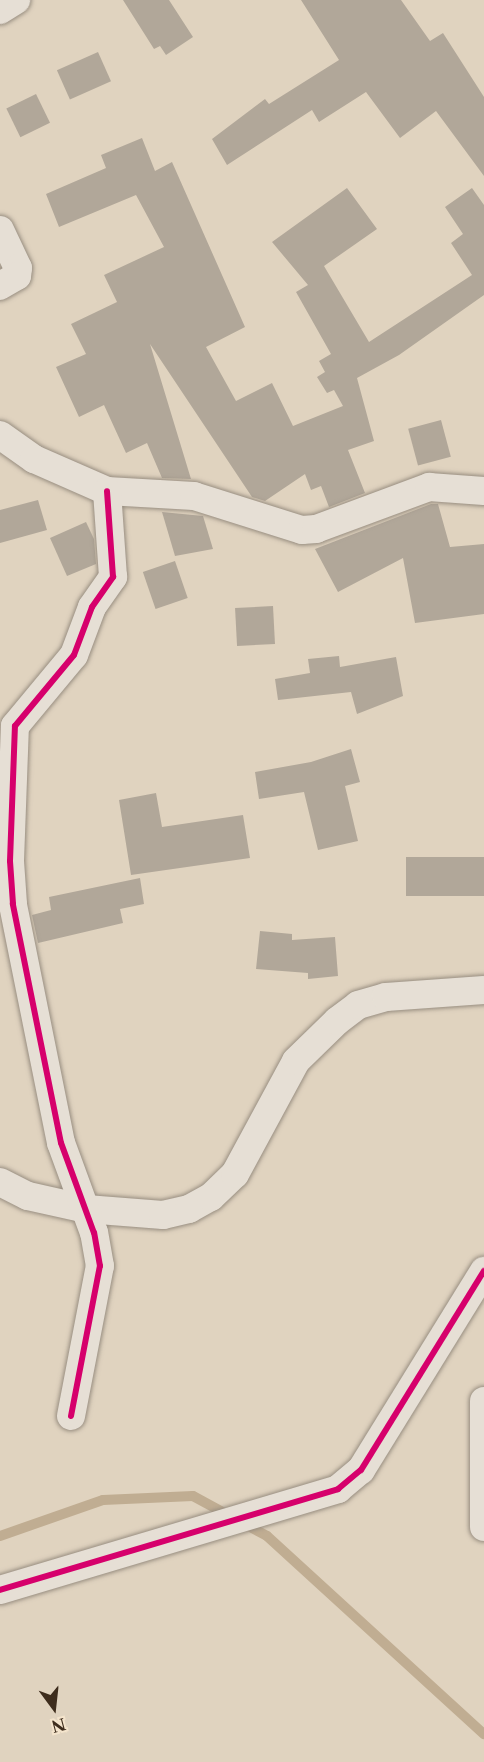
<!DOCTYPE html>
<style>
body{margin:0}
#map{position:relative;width:484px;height:1762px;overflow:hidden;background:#e0d3bf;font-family:"Libre Caslon Text",serif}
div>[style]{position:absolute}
.stream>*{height:10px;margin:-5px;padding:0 5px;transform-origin:5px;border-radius:5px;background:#c0ad92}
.building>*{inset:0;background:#b1a799;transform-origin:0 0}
.roads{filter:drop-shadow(0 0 2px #988e81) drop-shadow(0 0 2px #988e81)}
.street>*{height:28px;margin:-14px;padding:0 14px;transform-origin:14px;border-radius:14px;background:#e6dfd5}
.cycleway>*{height:6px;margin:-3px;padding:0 3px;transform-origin:3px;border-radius:3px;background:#d6006c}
span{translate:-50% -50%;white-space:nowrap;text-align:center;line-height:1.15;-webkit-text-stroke:5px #f4e4cc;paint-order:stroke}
.north{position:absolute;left:24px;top:1678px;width:60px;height:60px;-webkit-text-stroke:4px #f4e4cc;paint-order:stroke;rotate:165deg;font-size:16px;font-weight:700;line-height:24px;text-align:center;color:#3e2d1d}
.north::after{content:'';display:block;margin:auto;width:21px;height:27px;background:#3e2d1d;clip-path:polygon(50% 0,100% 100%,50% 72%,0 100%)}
</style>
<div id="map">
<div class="stream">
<div style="left:0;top:1536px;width:109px;rotate:-19.3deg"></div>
<div style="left:103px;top:1500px;width:90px;rotate:-2.5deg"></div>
<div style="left:193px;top:1496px;width:84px;rotate:28.4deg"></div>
<div style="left:267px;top:1536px;width:294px;rotate:42.4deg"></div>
</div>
<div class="building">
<div style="clip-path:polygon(123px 0,169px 0,193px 37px,166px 55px,160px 46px,154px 49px)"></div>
<div style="clip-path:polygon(301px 0,401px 0,430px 41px,443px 33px,484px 97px,484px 176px,436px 111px,400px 138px,366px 92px,319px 122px,312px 110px,227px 165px,212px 139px,265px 99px,269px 104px,339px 60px)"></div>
<div style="left:98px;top:52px;width:32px;height:45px;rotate:66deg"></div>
<div style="left:36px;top:94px;width:32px;height:33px;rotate:64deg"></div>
<div style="clip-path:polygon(142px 138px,155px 171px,172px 162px,245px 327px,206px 347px,236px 401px,272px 383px,293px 426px,343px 406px,334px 390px,327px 393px,317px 377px,325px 372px,319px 361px,331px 354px,296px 292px,308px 285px,272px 242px,347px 188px,377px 229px,324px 266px,369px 342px,472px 275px,451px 243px,463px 234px,445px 207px,472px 188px,484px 205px,484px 295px,399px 355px,357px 378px,374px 441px,348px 450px,365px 493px,329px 507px,321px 486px,311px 490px,305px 474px,265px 501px,252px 497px,150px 344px,191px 479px,162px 478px,147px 443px,126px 453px,104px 405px,79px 417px,56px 367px,86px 354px,71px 324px,117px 302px,104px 275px,164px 247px,136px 195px,59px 227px,46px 194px,106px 168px,101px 155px)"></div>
<div style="left:441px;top:420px;width:38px;height:34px;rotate:75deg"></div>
<div style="clip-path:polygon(38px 500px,47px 530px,0 543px,0 510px)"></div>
<div style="clip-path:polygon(431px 504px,438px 504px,450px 547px,484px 544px,484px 614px,415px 623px,403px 558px,338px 592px,315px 549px)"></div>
<div style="clip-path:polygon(162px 512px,203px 516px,213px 549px,175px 556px)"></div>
<div style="clip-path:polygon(86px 522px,94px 539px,96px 564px,67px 576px,50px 538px)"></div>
<div style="left:175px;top:561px;width:39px;height:34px;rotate:71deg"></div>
<div style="left:273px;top:606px;width:38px;height:38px;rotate:87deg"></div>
<div style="clip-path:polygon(339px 656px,340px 667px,396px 657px,403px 696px,357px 714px,351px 692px,278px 700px,275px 679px,310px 673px,308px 659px)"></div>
<div style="clip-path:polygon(351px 749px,360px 782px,345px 786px,358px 841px,318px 850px,304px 792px,259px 799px,255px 772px,311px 762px)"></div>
<div style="clip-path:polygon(156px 793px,162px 827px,243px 815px,250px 858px,131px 875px,119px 800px)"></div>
<div style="left:484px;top:857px;width:39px;height:78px;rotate:90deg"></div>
<div style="clip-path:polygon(140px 878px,144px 904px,120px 909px,123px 923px,38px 943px,32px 915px,51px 910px,49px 897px)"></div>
<div style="clip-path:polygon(260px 931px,292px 934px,292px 940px,335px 937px,338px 976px,308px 979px,308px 973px,256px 969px)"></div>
</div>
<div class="roads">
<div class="street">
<div style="left:0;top:10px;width:19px;rotate:-32deg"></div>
<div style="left:0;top:230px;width:42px;rotate:64.7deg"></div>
<div style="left:18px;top:268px;width:8px;rotate:97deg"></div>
<div style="left:17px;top:276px;width:20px;rotate:150deg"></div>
<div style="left:0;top:435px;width:42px;rotate:35.2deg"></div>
<div style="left:34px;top:459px;width:80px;rotate:23.7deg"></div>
<div style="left:107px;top:491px;width:87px;rotate:3.3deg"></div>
<div style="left:194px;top:496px;width:113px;rotate:17.5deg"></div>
<div style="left:302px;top:530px;width:14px;rotate:-4deg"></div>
<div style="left:316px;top:529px;width:121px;rotate:-20.4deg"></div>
<div style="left:429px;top:487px;width:55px;rotate:4.2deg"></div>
<div style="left:0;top:1182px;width:31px;rotate:27deg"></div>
<div style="left:28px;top:1196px;width:59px;rotate:12.6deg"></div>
<div style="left:86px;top:1209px;width:77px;rotate:4.5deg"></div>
<div style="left:163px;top:1215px;width:27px;rotate:-13deg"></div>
<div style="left:189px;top:1209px;width:25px;rotate:-29deg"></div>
<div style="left:211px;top:1197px;width:33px;rotate:-44deg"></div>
<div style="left:235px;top:1174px;width:128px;rotate:-61.6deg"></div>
<div style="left:296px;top:1061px;width:57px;rotate:-44.3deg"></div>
<div style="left:337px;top:1021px;width:26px;rotate:-37deg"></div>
<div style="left:358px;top:1005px;width:29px;rotate:-16deg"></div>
<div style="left:386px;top:997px;width:98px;rotate:-4.1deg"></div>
<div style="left:484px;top:1401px;width:126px;rotate:90deg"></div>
<div style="left:71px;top:1416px;width:153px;rotate:-79.1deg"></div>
<div style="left:100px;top:1266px;width:34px;rotate:-100deg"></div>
<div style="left:94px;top:1233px;width:96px;rotate:-110.1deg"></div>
<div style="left:61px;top:1143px;width:244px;rotate:-101.4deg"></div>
<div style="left:13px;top:904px;width:43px;rotate:-94deg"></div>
<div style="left:10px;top:861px;width:135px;rotate:-87.9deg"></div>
<div style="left:15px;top:726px;width:92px;rotate:-50.3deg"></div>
<div style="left:74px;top:655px;width:51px;rotate:-69.4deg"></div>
<div style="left:92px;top:607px;width:37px;rotate:-55deg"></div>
<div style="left:113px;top:577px;width:86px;rotate:-94deg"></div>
<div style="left:0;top:1590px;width:353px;rotate:-16.6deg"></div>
<div style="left:338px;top:1489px;width:30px;rotate:-40deg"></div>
<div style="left:361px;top:1470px;width:234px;rotate:-58.3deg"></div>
</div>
</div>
<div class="cycleway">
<div style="left:71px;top:1416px;width:153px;rotate:-79.1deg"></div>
<div style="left:100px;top:1266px;width:34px;rotate:-100deg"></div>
<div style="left:94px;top:1233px;width:96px;rotate:-110.1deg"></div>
<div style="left:61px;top:1143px;width:244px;rotate:-101.4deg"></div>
<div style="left:13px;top:904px;width:43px;rotate:-94deg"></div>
<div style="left:10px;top:861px;width:135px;rotate:-87.9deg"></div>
<div style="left:15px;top:726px;width:92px;rotate:-50.3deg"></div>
<div style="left:74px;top:655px;width:51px;rotate:-69.4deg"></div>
<div style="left:92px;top:607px;width:37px;rotate:-55deg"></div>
<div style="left:113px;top:577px;width:86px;rotate:-94deg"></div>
<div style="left:0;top:1590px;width:353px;rotate:-16.6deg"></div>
<div style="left:338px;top:1489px;width:30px;rotate:-40deg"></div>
<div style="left:361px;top:1470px;width:234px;rotate:-58.3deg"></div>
</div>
<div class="north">N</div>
</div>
